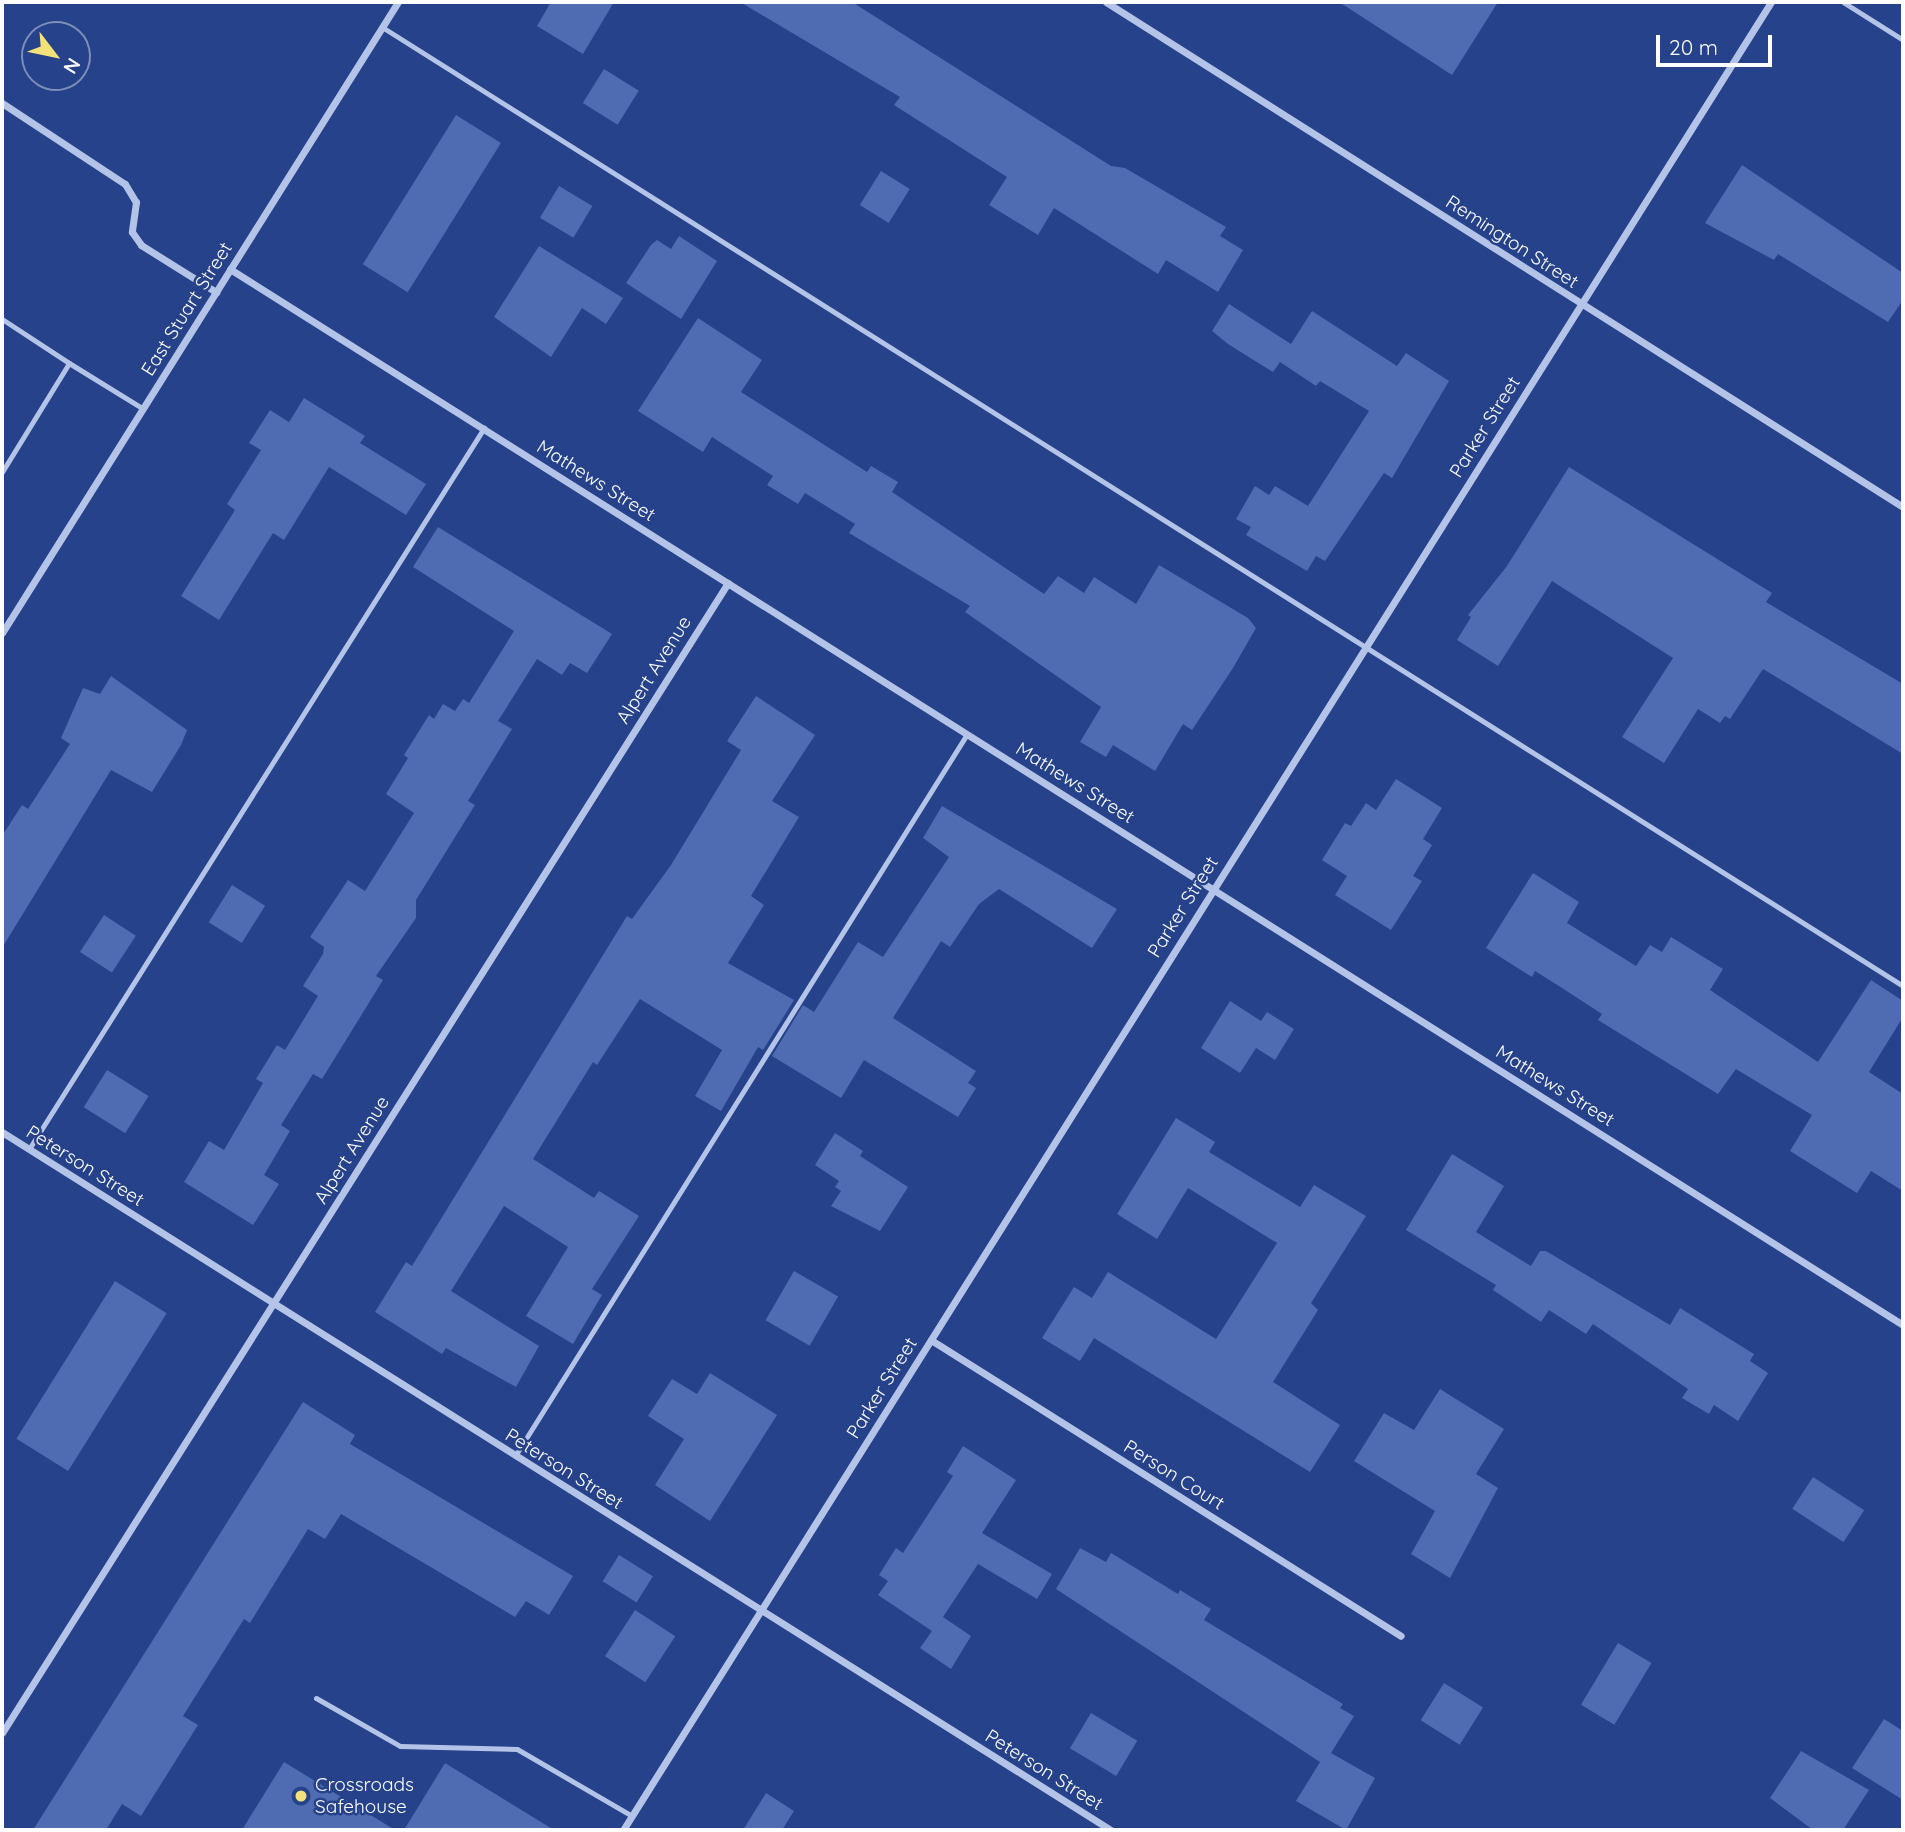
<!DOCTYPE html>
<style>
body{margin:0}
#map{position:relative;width:1905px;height:1832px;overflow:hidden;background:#26428a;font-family:Quicksand,sans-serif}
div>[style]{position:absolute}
.building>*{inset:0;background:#4f6bb1;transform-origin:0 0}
.service>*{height:5px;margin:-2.5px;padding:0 2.5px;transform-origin:2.5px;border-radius:2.5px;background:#b4c4e9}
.minor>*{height:7px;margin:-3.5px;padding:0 3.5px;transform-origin:3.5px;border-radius:3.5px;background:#b4c4e9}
.dots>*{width:19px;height:19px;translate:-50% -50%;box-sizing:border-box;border:4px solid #26428a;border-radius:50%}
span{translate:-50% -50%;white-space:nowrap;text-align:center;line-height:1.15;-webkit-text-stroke:5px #26428a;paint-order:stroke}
.street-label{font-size:19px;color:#fff}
.poi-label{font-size:19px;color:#fff}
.left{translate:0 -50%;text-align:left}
.frame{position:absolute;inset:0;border:4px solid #fff;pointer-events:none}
.north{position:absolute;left:21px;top:21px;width:70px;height:70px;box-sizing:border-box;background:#26428a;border:2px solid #7d8eb9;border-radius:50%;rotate:122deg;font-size:19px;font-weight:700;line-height:28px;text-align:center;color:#fff}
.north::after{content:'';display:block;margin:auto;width:24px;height:32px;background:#f2e279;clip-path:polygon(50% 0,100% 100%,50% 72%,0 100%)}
.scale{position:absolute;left:1656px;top:35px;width:116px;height:32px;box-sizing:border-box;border:4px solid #fff;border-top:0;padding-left:9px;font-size:21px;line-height:24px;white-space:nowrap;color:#fff;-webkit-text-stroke:5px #26428a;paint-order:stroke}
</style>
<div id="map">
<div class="building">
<div style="clip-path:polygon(551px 2px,614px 2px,583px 54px,537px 26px)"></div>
<div style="clip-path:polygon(740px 2px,852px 2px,1111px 166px,1125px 168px,1226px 227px,1220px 236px,1243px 250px,1218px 292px,1166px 260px,1158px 274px,1054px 208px,1038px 235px,989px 205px,1007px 177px,894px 105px,900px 97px)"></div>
<div style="clip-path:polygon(1339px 2px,1498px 2px,1452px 75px)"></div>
<div style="left:604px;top:69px;width:41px;height:40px;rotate:32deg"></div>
<div style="left:456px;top:115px;width:53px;height:176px;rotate:32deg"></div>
<div style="clip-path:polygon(1742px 165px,1903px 273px,1903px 300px,1888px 322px,1778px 254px,1774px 260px,1705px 223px)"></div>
<div style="left:881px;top:171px;width:34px;height:40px;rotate:32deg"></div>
<div style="left:559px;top:186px;width:39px;height:37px;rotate:31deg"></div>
<div style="clip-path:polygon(679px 236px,717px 261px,681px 319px,626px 283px,651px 245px,657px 240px,671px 249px)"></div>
<div style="clip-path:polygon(539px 246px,623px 298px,606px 324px,582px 308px,551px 357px,494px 317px)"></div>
<div style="clip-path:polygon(1229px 304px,1291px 344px,1312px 311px,1397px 366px,1406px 353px,1449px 381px,1392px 478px,1384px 473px,1325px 561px,1316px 556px,1307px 571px,1246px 535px,1251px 527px,1236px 519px,1255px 486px,1269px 495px,1275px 486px,1308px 506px,1369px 411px,1320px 381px,1316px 386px,1280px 362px,1273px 372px,1228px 344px,1212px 331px)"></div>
<div style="clip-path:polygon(698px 318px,762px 360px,741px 392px,867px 472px,871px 466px,898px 482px,892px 492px,1044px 594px,1058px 576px,1084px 593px,1094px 577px,1136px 604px,1159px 565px,1248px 618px,1256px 628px,1233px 668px,1192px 730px,1183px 724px,1155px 771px,1113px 745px,1106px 757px,1080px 742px,1101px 707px,965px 612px,970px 606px,849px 533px,855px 524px,805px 493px,798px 504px,767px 485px,773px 476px,712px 437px,703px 452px,638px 411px)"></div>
<div style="clip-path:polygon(304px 398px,365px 436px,360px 443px,426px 484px,406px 515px,329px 467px,284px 540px,273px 533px,219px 620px,181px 596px,235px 510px,227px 504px,261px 450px,249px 443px,270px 410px,289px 422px)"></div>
<div style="clip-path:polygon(1569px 467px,1772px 593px,1766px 602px,1903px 684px,1903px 754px,1763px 669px,1730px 719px,1725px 716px,1720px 723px,1698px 709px,1664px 763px,1622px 737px,1673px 658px,1552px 581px,1498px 666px,1457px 640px,1471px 617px,1468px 615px,1507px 566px)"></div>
<div style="clip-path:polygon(438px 527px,612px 634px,587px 673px,570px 663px,562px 675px,537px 659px,498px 721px,512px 729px,468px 801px,475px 805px,416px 900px,416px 918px,376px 976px,383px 980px,322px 1079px,313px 1074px,281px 1125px,290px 1131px,264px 1175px,279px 1184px,253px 1225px,184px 1182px,209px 1141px,224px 1150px,263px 1083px,256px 1079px,277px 1045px,285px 1050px,318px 996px,303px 986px,323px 954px,324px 947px,310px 937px,348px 880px,365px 891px,414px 813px,386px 794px,408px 758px,404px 755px,429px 715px,434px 719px,443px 704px,455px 711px,463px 699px,469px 703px,514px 631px,413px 567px)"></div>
<div style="clip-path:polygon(111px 676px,187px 730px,181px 745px,152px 792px,111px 770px,2px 948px,2px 836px,22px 805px,28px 809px,70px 744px,61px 738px,83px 688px,100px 694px)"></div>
<div style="clip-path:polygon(756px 696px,815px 735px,772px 801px,799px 817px,751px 896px,764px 905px,728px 963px,794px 1000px,763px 1050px,758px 1047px,721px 1111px,695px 1096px,722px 1050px,640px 999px,597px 1065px,593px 1062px,533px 1159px,594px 1198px,599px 1191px,639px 1216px,592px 1289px,602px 1295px,573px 1344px,526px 1316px,568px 1247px,504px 1206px,451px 1291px,539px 1346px,516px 1387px,446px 1348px,442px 1354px,375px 1312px,406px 1262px,412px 1266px,627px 916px,632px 919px,671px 865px,741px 750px,727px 741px)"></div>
<div style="clip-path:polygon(1396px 779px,1442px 808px,1423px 839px,1432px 845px,1413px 876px,1422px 881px,1391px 930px,1335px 895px,1347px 876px,1322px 860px,1345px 823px,1351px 826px,1366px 803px,1376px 810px)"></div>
<div style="clip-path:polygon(942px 806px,1117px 909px,1092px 948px,999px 889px,979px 904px,950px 947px,941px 941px,893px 1018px,976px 1071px,968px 1083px,976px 1088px,958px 1117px,864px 1060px,841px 1098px,772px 1056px,803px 1005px,814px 1012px,858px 942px,883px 957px,949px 857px,923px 838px)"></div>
<div style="clip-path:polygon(1533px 873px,1579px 902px,1567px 923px,1636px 966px,1650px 945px,1662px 952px,1671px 937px,1723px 969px,1710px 990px,1818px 1062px,1871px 980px,1903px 1001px,1903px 1017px,1869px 1072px,1903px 1094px,1903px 1191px,1871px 1171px,1857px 1193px,1790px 1151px,1812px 1115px,1736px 1069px,1718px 1094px,1598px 1020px,1602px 1014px,1562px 988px,1535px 971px,1532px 977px,1486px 948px)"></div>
<div style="left:232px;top:885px;width:39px;height:44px;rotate:32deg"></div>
<div style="left:104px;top:915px;width:38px;height:44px;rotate:33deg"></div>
<div style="clip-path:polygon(1230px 1001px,1261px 1021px,1267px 1012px,1294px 1029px,1275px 1060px,1256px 1048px,1240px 1073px,1201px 1048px)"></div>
<div style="left:107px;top:1070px;width:49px;height:44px;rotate:32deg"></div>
<div style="clip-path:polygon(1176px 1118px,1215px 1142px,1209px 1152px,1300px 1207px,1314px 1185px,1366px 1216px,1311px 1303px,1318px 1310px,1273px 1382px,1340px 1425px,1310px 1472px,1094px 1338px,1080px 1361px,1042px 1338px,1074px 1287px,1092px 1298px,1108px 1272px,1216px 1339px,1277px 1243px,1188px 1188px,1157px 1239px,1117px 1214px)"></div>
<div style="clip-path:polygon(835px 1133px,863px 1151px,860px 1156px,908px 1187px,880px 1231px,831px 1206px,841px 1191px,835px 1187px,839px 1181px,815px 1165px)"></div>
<div style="clip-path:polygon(1452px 1154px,1504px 1186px,1476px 1232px,1531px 1266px,1540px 1251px,1546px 1251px,1670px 1325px,1680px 1308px,1754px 1354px,1750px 1361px,1768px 1373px,1738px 1421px,1714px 1405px,1709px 1414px,1682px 1398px,1688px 1389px,1593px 1324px,1586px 1334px,1549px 1310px,1541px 1322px,1493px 1290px,1496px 1285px,1406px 1230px)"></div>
<div style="left:794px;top:1271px;width:51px;height:57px;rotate:30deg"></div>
<div style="left:115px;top:1281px;width:61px;height:186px;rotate:32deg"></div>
<div style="clip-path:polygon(710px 1373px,777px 1415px,710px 1521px,655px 1485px,684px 1439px,648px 1416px,672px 1379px,697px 1394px)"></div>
<div style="clip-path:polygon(1440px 1389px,1504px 1429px,1476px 1474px,1498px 1488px,1450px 1578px,1411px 1554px,1435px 1511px,1354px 1461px,1384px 1413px,1414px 1430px)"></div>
<div style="clip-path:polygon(303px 1402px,355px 1435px,350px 1444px,573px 1576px,549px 1615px,526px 1601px,515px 1617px,341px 1514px,325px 1539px,308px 1529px,250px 1623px,244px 1619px,183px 1716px,198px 1725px,141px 1816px,122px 1804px,106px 1830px,33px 1830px)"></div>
<div style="clip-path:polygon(963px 1446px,1016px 1480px,982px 1533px,1052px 1574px,1037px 1599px,978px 1564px,943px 1617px,971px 1636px,951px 1669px,920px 1648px,932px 1631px,878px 1595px,888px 1581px,879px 1575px,896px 1548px,903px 1553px,953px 1476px,947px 1472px)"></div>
<div style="left:1813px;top:1477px;width:61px;height:38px;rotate:33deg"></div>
<div style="clip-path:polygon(1080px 1548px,1106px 1562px,1111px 1553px,1178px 1594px,1180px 1590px,1211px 1609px,1204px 1620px,1343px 1704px,1340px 1708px,1354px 1716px,1331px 1753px,1375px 1778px,1346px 1830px,1296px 1801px,1320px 1762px,1056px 1589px)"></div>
<div style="left:619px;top:1555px;width:40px;height:31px;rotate:32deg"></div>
<div style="left:635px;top:1610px;width:48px;height:55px;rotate:33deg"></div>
<div style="left:1618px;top:1643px;width:39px;height:72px;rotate:31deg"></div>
<div style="left:1444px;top:1683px;width:46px;height:44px;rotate:32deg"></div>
<div style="left:1091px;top:1713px;width:54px;height:41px;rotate:31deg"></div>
<div style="clip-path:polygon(1884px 1719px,1903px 1731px,1903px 1800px,1852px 1768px)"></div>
<div style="clip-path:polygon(1801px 1751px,1869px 1790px,1843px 1830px,1813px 1830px,1770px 1798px)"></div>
<div style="clip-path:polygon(284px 1762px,395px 1830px,242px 1830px)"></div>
<div style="clip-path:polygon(445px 1763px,554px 1830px,404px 1830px)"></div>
<div style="clip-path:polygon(766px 1793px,794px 1811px,782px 1830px,743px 1830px)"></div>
</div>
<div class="service">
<div style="left:1843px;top:2px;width:71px;rotate:32.3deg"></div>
<div style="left:382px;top:27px;width:1798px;rotate:32.23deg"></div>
<div style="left:2px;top:319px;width:80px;rotate:33.3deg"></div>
<div style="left:2px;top:472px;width:128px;rotate:-58.4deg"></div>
<div style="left:69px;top:363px;width:86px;rotate:31.7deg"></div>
<div style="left:29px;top:1149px;width:853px;rotate:-57.75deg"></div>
<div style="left:515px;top:1456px;width:852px;rotate:-57.95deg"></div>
<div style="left:316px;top:1698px;width:97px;rotate:29.7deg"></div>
<div style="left:400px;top:1746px;width:117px;rotate:1.5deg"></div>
<div style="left:517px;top:1749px;width:133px;rotate:30.2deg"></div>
</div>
<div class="minor">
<div style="left:1106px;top:2px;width:944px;rotate:32.36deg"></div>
<div style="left:2px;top:103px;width:147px;rotate:33.4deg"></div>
<div style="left:125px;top:184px;width:21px;rotate:59deg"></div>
<div style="left:136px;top:202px;width:30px;rotate:98deg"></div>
<div style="left:132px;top:232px;width:16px;rotate:55deg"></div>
<div style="left:141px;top:245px;width:89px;rotate:32.1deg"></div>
<div style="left:230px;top:269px;width:1978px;rotate:32.26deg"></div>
<div style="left:2px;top:633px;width:745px;rotate:-57.89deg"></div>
<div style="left:2px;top:1132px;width:1310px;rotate:32.19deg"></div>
<div style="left:931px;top:1340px;width:555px;rotate:32.2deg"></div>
<div style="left:2px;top:1733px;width:1360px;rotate:-57.74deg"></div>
<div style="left:623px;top:1830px;width:2159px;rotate:-57.87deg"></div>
</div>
<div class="dots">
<div style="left:301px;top:1796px;background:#f2e279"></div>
</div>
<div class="street-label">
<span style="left:1512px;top:242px;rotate:33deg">Remington Street</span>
<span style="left:187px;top:309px;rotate:-58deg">East Stuart Street</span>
<span style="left:1485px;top:427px;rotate:-58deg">Parker Street</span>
<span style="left:596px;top:481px;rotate:32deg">Mathews Street</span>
<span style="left:654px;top:670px;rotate:-58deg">Alpert Avenue</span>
<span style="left:1075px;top:783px;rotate:32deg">Mathews Street</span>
<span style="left:1183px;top:907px;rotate:-58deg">Parker Street</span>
<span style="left:1555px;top:1086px;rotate:32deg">Mathews Street</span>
<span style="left:352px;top:1150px;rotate:-58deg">Alpert Avenue</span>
<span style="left:85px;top:1166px;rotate:32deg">Peterson Street</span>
<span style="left:882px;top:1388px;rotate:-58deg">Parker Street</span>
<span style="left:564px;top:1469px;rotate:32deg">Peterson Street</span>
<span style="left:1174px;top:1475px;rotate:32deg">Person Court</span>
<span style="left:1044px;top:1770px;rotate:32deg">Peterson Street</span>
</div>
<div class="poi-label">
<span class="left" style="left:315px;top:1796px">Crossroads<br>Safehouse</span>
</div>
<div class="frame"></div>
<div class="north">N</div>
<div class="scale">20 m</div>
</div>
